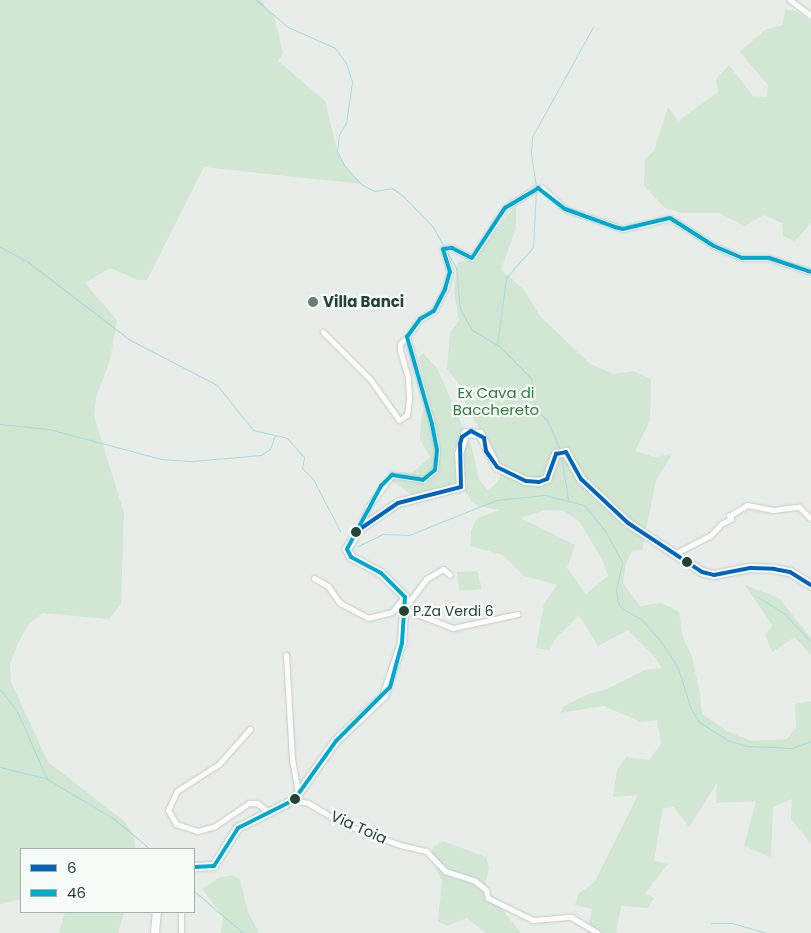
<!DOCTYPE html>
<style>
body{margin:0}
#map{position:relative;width:811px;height:933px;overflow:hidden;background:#e8edea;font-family:Poppins,sans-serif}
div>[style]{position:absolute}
.green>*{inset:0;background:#d1e6d3}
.stream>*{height:1px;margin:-0.5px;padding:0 0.5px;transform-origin:0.5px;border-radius:0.5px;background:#a8ddda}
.roads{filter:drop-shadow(0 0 1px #c5cac7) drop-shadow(0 0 1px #c5cac7)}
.street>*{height:5px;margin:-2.5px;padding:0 2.5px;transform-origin:2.5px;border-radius:2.5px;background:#fcfcfc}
.secondary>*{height:8px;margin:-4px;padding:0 4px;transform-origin:4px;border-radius:4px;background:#fcfcfc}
.bus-1>*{height:4px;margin:-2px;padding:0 2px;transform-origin:2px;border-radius:2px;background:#0065bd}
.bus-2>*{height:4px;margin:-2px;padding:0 2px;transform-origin:2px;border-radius:2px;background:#00a9ce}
.dots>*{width:14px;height:14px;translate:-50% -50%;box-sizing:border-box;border:2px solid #f7fbf8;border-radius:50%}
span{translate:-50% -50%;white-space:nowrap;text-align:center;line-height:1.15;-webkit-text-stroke:4.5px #f7fbf8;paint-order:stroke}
.bus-label{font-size:14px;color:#234334}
.left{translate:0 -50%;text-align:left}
.poi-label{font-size:15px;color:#234334;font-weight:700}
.park-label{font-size:15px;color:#2b7c3a}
.street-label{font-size:15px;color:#234334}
.legend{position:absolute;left:20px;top:848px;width:175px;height:65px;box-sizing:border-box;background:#f7fbf8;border:1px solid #a2b1aa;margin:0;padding:6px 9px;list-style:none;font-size:15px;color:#234334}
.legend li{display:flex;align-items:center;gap:10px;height:25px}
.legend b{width:25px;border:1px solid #a2b1aa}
</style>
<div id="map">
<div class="green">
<div style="clip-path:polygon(0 0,261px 0,275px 19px,283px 53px,278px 61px,325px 101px,337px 151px,344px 165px,361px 184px,204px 167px,147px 280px,138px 280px,110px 268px,85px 283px,117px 320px,110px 360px,96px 398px,94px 416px,124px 513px,121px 604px,109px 619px,42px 613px,28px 625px,19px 641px,10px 664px,11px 682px,48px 762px,124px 821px,134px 835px,135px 849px,21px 849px,21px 899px,0 904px)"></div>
<div style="clip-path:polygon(785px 9px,796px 11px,811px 21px,811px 223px,795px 241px,783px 236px,782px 223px,764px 215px,745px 226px,719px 213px,681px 213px,665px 208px,644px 186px,645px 159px,654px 151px,668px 107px,678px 121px,718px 92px,716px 79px,729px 65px,753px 96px,767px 97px,768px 85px,740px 52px,766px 29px,783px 25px)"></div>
<div style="clip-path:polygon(evenodd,516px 205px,516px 228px,501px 270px,524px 290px,540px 316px,590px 364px,614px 374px,633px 371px,651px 379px,650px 421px,635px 451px,655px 457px,672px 454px,656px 480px,642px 550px,632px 551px,626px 563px,623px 583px,640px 606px,662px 603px,679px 612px,683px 638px,691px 654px,700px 693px,702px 714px,727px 731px,752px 741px,787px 739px,796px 728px,795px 704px,811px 701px,811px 844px,791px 819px,792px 799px,773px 807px,771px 857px,744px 846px,756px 801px,716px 803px,717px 783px,689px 827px,674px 807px,663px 808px,654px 861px,668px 864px,645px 893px,654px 898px,648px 908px,621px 906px,616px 933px,587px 933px,592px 909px,575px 905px,579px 893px,594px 883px,638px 795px,613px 797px,617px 770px,626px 757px,649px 760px,661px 744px,657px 720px,641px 722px,604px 706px,560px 713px,564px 706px,588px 694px,607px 689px,645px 670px,662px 668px,655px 657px,628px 630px,598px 646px,579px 615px,555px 639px,550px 650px,536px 648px,544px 604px,557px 585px,524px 576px,503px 555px,471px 546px,471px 531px,477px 518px,500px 510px,481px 507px,472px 502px,461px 484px,417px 498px,389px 479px,398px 472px,412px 473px,430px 457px,420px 439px,422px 413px,428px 397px,419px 357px,423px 353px,437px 368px,472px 448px,479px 480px,488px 490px,498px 482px,503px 467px,491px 452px,490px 443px,469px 413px,460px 386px,447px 369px,450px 333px,459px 321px,454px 289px,458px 262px,471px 261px,516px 205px,545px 510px,563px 511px,579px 521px,602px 559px,608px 576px,586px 594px,567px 568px,575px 545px,521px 518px,545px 510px)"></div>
<div style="clip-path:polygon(477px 571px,482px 589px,459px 591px,457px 572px)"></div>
<div style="clip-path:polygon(745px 585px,779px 598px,811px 638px,811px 655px,795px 637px,772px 652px,765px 634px,773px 626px)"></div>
<div style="clip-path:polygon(443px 841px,486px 857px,489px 867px,485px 887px,521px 933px,486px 933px,467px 918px,447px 926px,438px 921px,442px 881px,431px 858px,433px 847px)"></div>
<div style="clip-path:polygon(232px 875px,240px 879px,248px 912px,259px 933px,221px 933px,223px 916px,202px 889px,220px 877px)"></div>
<div style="clip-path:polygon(65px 912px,124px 912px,118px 933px,59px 933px)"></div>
</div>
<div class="stream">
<div style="left:256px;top:0;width:42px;rotate:40.2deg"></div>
<div style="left:288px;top:27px;width:51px;rotate:24.1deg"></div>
<div style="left:335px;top:48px;width:19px;rotate:54deg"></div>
<div style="left:346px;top:63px;width:20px;rotate:72deg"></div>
<div style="left:352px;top:82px;width:41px;rotate:98.3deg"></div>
<div style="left:346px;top:123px;width:13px;rotate:122deg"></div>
<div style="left:339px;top:134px;width:17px;rotate:97deg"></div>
<div style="left:337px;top:151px;width:16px;rotate:63deg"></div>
<div style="left:344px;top:165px;width:25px;rotate:48deg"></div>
<div style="left:361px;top:184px;width:15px;rotate:28deg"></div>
<div style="left:374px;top:191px;width:18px;rotate:-9deg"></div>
<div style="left:392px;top:188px;width:14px;rotate:36deg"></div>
<div style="left:403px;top:196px;width:43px;rotate:45.9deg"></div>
<div style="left:433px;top:227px;width:23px;rotate:61deg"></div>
<div style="left:536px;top:186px;width:33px;rotate:-99deg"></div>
<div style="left:531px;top:153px;width:16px;rotate:-86deg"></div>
<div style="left:532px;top:137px;width:126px;rotate:-61deg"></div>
<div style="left:0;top:247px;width:32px;rotate:28deg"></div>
<div style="left:28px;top:262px;width:128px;rotate:37.4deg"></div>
<div style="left:130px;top:340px;width:98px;rotate:27.3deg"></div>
<div style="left:217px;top:385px;width:58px;rotate:51.3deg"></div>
<div style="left:253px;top:430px;width:35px;rotate:13deg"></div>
<div style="left:287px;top:438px;width:25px;rotate:48deg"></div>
<div style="left:304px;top:457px;width:11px;rotate:100deg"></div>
<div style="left:302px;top:468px;width:16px;rotate:45deg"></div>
<div style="left:313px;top:479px;width:59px;rotate:62.6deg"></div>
<div style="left:446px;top:250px;width:21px;rotate:61deg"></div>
<div style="left:456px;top:268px;width:40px;rotate:84.3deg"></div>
<div style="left:460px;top:308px;width:11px;rotate:63deg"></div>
<div style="left:465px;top:318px;width:14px;rotate:60deg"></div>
<div style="left:472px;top:330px;width:33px;rotate:31deg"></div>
<div style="left:500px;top:347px;width:44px;rotate:45deg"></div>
<div style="left:531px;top:378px;width:31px;rotate:83deg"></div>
<div style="left:535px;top:409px;width:16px;rotate:43deg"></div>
<div style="left:547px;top:420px;width:32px;rotate:66deg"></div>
<div style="left:497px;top:345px;width:68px;rotate:-82.3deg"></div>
<div style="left:506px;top:278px;width:41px;rotate:-48.9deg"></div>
<div style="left:533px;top:247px;width:57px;rotate:-87deg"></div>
<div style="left:0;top:424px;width:49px;rotate:5.8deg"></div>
<div style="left:49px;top:429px;width:116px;rotate:15deg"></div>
<div style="left:161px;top:459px;width:31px;rotate:4deg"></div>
<div style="left:192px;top:461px;width:69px;rotate:-5deg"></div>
<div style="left:261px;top:455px;width:11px;rotate:-34deg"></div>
<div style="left:270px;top:449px;width:15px;rotate:-70deg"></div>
<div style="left:561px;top:455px;width:45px;rotate:81deg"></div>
<div style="left:358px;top:546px;width:28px;rotate:-26deg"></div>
<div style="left:383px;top:534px;width:26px;rotate:2deg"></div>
<div style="left:409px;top:535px;width:94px;rotate:-21.9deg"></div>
<div style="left:496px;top:500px;width:49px;rotate:-5.8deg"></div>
<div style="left:545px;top:495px;width:40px;rotate:14.4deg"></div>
<div style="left:584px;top:505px;width:33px;rotate:51deg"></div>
<div style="left:605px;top:531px;width:35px;rotate:61deg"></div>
<div style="left:622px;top:562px;width:29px;rotate:102deg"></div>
<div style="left:616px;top:590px;width:12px;rotate:81deg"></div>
<div style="left:618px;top:602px;width:7px;rotate:63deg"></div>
<div style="left:621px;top:608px;width:23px;rotate:29deg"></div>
<div style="left:641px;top:619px;width:28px;rotate:48deg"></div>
<div style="left:660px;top:640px;width:33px;rotate:57deg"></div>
<div style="left:678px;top:668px;width:43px;rotate:72.4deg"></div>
<div style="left:691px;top:709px;width:15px;rotate:58deg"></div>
<div style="left:699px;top:722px;width:36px;rotate:32deg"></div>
<div style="left:729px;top:741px;width:20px;rotate:15deg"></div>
<div style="left:748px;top:746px;width:44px;rotate:2.6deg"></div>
<div style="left:792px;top:748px;width:20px;rotate:-20deg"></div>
<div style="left:758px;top:597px;width:31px;rotate:32deg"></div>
<div style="left:784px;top:613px;width:40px;rotate:47deg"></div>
<div style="left:0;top:689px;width:28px;rotate:52deg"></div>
<div style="left:17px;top:711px;width:74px;rotate:66.2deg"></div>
<div style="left:47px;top:779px;width:78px;rotate:30.8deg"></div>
<div style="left:114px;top:819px;width:47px;rotate:39.8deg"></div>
<div style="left:0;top:767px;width:46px;rotate:13.7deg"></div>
<div style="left:194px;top:891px;width:65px;rotate:40.6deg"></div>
<div style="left:711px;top:923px;width:21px"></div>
<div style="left:732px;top:923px;width:35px;rotate:16deg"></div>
</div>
<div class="roads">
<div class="street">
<div style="left:790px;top:0;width:26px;rotate:37deg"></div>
<div style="left:323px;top:332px;width:66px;rotate:45deg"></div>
<div style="left:370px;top:379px;width:50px;rotate:54.7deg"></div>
<div style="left:399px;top:420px;width:9px;rotate:-32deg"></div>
<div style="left:407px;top:415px;width:17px;rotate:-83deg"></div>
<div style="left:409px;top:398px;width:20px;rotate:-93deg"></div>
<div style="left:408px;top:378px;width:29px;rotate:-106deg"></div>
<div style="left:400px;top:350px;width:6px;rotate:-90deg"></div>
<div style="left:400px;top:344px;width:10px;rotate:-45deg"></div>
<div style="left:360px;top:529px;width:23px;rotate:-70deg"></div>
<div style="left:368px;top:507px;width:40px;rotate:-53deg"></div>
<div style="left:392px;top:475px;width:31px;rotate:9deg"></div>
<div style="left:423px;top:480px;width:16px;rotate:-40deg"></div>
<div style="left:435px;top:470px;width:20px;rotate:-84deg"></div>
<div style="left:437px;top:450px;width:26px;rotate:-101deg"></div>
<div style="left:432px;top:424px;width:91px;rotate:-106deg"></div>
<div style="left:407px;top:337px;width:22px;rotate:-54deg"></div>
<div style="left:420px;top:319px;width:16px;rotate:-30deg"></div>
<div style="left:434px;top:311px;width:25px;rotate:-63deg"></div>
<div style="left:445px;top:289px;width:18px;rotate:-74deg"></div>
<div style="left:450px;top:272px;width:24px;rotate:-107deg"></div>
<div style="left:443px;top:249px;width:9px;rotate:-6deg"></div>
<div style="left:452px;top:248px;width:22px;rotate:27deg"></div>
<div style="left:472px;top:258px;width:60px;rotate:-56.6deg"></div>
<div style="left:505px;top:208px;width:35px;rotate:-33deg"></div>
<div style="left:534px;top:189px;width:8px;rotate:-7deg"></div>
<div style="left:542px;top:188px;width:31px;rotate:42deg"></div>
<div style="left:565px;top:209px;width:61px;rotate:19deg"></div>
<div style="left:623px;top:229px;width:48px;rotate:-13.2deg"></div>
<div style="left:670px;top:218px;width:52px;rotate:32.5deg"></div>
<div style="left:714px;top:246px;width:30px;rotate:23deg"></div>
<div style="left:742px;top:258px;width:27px"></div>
<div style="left:769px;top:258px;width:44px;rotate:18.4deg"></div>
<div style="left:676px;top:553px;width:38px;rotate:-27deg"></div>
<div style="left:710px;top:536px;width:16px;rotate:-47deg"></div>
<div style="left:721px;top:524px;width:11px;rotate:-27deg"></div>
<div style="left:731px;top:519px;width:4px;rotate:-124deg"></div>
<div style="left:729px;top:516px;width:21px;rotate:-31deg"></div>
<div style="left:747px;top:505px;width:26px;rotate:11deg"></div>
<div style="left:773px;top:510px;width:26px;rotate:-7deg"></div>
<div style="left:799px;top:507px;width:17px;rotate:45deg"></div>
<div style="left:314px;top:578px;width:16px;rotate:30deg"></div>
<div style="left:328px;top:586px;width:21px;rotate:55deg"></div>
<div style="left:340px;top:603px;width:32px;rotate:28deg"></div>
<div style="left:368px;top:618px;width:25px;rotate:-14deg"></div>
<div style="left:392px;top:612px;width:19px;rotate:-51deg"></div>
<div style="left:406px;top:606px;width:34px;rotate:-53deg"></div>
<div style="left:426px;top:579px;width:20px;rotate:-30deg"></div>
<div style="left:443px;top:569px;width:9px;rotate:41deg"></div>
<div style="left:406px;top:610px;width:50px;rotate:21deg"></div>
<div style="left:453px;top:628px;width:66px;rotate:-12.2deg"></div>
<div style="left:286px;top:655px;width:104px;rotate:86.7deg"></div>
<div style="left:292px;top:759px;width:36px;rotate:80deg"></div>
<div style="left:250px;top:729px;width:47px;rotate:131.5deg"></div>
<div style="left:219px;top:764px;width:50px;rotate:147.3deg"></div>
<div style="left:177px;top:791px;width:21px;rotate:115deg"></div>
<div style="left:168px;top:810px;width:16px;rotate:60deg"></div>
<div style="left:176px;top:824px;width:23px;rotate:18deg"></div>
<div style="left:198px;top:831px;width:18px;rotate:-16deg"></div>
<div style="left:215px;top:826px;width:41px;rotate:-34.1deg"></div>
<div style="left:249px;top:803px;width:8px"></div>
<div style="left:257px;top:803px;width:14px;rotate:39deg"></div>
<div style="left:294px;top:800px;width:14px;rotate:12deg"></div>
<div style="left:308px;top:803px;width:43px;rotate:30.7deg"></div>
<div style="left:345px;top:825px;width:59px;rotate:20deg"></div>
<div style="left:400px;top:845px;width:27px;rotate:13deg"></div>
<div style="left:426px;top:851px;width:28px;rotate:46deg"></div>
<div style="left:445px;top:871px;width:32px;rotate:18deg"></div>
<div style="left:475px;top:881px;width:14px;rotate:39deg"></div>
<div style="left:486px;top:890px;width:8px;rotate:76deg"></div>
<div style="left:488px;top:898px;width:50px;rotate:26.1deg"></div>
<div style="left:533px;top:920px;width:38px;rotate:-5deg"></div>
<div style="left:571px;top:917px;width:31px;rotate:31deg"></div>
<div style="left:181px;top:933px;width:21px;rotate:-90deg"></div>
</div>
<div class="secondary">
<div style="left:194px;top:867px;width:20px;rotate:-3deg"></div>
<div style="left:214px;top:866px;width:45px;rotate:-57.7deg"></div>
<div style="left:238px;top:828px;width:63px;rotate:-26.6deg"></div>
<div style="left:294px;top:800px;width:72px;rotate:-54.6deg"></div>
<div style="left:336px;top:741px;width:66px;rotate:-43.2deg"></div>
<div style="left:384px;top:696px;width:56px;rotate:-71.2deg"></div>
<div style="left:402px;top:643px;width:46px;rotate:-86.3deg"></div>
<div style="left:405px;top:597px;width:34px;rotate:-135deg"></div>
<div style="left:381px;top:573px;width:34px;rotate:-152deg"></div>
<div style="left:351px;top:557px;width:9px;rotate:-117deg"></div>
<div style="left:347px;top:549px;width:24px;rotate:-57deg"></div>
<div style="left:360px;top:529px;width:46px;rotate:-34.4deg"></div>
<div style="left:398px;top:503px;width:65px;rotate:-14.3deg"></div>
<div style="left:461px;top:487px;width:33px;rotate:-93deg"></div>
<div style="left:459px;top:454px;width:22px;rotate:-72deg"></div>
<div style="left:466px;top:433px;width:14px;rotate:4deg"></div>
<div style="left:480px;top:434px;width:37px;rotate:63deg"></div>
<div style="left:497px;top:467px;width:32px;rotate:26deg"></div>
<div style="left:526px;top:481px;width:13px;rotate:4deg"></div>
<div style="left:539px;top:482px;width:9px;rotate:-21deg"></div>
<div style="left:547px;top:479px;width:27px;rotate:-70deg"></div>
<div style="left:556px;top:454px;width:10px;rotate:-11deg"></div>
<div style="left:566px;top:452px;width:31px;rotate:61deg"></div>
<div style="left:581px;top:479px;width:64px;rotate:43.1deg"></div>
<div style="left:628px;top:523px;width:89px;rotate:33.5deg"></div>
<div style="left:702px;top:572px;width:12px;rotate:14deg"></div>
<div style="left:714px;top:575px;width:38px;rotate:-11deg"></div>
<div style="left:751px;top:568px;width:23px;rotate:2deg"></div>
<div style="left:774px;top:569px;width:16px;rotate:11deg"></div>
<div style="left:790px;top:572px;width:25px;rotate:32deg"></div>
<div style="left:155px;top:933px;width:21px;rotate:-85deg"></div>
</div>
</div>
<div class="bus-1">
<div style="left:360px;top:529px;width:46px;rotate:-34.4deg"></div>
<div style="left:398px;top:503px;width:65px;rotate:-14.3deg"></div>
<div style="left:461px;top:487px;width:43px;rotate:-91.3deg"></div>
<div style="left:460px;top:444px;width:7px;rotate:-74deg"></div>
<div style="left:462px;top:437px;width:11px;rotate:-34deg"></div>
<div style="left:471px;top:431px;width:15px;rotate:28deg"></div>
<div style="left:484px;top:438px;width:13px;rotate:81deg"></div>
<div style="left:486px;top:451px;width:19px;rotate:55deg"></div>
<div style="left:497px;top:467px;width:32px;rotate:26deg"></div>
<div style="left:526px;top:481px;width:13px;rotate:4deg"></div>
<div style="left:539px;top:482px;width:9px;rotate:-21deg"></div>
<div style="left:547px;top:479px;width:27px;rotate:-70deg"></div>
<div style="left:556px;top:454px;width:10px;rotate:-11deg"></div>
<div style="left:566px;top:452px;width:31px;rotate:61deg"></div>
<div style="left:581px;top:479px;width:64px;rotate:43.1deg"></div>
<div style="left:628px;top:523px;width:89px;rotate:33.5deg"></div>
<div style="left:702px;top:572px;width:12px;rotate:14deg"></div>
<div style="left:714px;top:575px;width:38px;rotate:-11deg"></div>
<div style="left:751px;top:568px;width:23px;rotate:2deg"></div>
<div style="left:774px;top:569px;width:16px;rotate:11deg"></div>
<div style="left:790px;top:572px;width:25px;rotate:32deg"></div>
</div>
<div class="bus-2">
<div style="left:194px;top:867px;width:20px;rotate:-3deg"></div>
<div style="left:214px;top:866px;width:45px;rotate:-57.7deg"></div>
<div style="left:238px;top:828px;width:63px;rotate:-26.6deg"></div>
<div style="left:294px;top:800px;width:72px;rotate:-54.6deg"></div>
<div style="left:336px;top:741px;width:76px;rotate:-45deg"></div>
<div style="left:390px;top:687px;width:46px;rotate:-74.7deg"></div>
<div style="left:402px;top:643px;width:46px;rotate:-86.3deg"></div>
<div style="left:405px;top:597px;width:34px;rotate:-135deg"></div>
<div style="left:381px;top:573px;width:34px;rotate:-152deg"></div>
<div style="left:351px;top:557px;width:9px;rotate:-117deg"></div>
<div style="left:347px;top:549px;width:72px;rotate:-61.6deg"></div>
<div style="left:381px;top:486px;width:16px;rotate:-45deg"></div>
<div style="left:392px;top:475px;width:31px;rotate:9deg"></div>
<div style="left:423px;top:480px;width:16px;rotate:-40deg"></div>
<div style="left:435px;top:470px;width:20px;rotate:-84deg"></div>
<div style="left:437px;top:450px;width:26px;rotate:-101deg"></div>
<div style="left:432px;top:424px;width:91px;rotate:-106deg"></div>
<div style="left:407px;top:337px;width:22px;rotate:-54deg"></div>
<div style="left:420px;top:319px;width:16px;rotate:-30deg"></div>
<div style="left:434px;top:311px;width:25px;rotate:-63deg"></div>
<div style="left:445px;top:289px;width:18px;rotate:-74deg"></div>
<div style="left:450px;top:272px;width:24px;rotate:-107deg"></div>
<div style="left:443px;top:249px;width:9px;rotate:-6deg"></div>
<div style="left:452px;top:248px;width:22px;rotate:27deg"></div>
<div style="left:472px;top:258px;width:60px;rotate:-56.6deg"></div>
<div style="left:505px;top:208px;width:39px;rotate:-31deg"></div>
<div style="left:538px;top:188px;width:34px;rotate:38deg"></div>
<div style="left:565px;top:209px;width:53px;rotate:19.8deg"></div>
<div style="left:615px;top:227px;width:8px;rotate:14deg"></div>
<div style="left:623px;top:229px;width:48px;rotate:-13.2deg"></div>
<div style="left:670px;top:218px;width:52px;rotate:32.5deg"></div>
<div style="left:714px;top:246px;width:30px;rotate:23deg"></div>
<div style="left:742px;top:258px;width:27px"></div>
<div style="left:769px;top:258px;width:44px;rotate:18.4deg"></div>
</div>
<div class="dots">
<div style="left:313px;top:302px;background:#687e74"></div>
<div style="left:356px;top:532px;background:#234334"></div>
<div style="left:687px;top:562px;background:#234334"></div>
<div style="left:404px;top:611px;background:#234334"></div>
<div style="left:295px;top:799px;background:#234334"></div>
</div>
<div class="bus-label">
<span class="left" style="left:413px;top:611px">P.Za Verdi 6</span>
</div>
<div class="poi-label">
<span class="left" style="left:323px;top:302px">Villa Banci</span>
</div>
<div class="park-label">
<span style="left:496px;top:401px">Ex Cava di<br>Bacchereto</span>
</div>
<div class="street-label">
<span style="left:359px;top:827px;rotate:24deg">Via Toia</span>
</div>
<ul class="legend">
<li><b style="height:6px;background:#0065bd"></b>6</li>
<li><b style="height:6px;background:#00a9ce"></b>46</li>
</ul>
</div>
